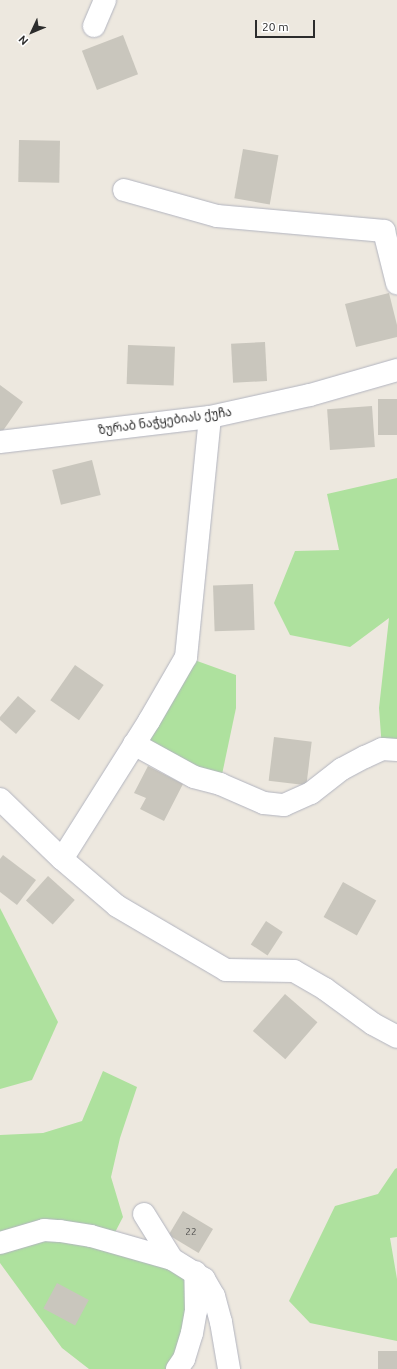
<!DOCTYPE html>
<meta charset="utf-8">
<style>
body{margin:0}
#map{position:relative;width:397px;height:1369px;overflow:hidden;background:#ede8df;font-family:Ubuntu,"Noto Sans Georgian",sans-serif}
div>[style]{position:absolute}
.green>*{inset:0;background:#aee19e}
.building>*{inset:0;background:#c9c6bd;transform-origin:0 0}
.roads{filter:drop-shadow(0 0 1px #b2b4bf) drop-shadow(0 0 1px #b2b4bf)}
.minor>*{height:22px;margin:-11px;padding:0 11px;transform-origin:11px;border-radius:11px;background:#fff}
span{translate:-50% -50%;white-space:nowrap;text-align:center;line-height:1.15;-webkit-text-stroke:4px #fff;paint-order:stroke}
.number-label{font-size:10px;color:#535250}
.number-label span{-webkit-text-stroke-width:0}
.street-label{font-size:12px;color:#2c2c2c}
.north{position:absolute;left:12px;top:12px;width:40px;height:40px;-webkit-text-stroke:3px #fff;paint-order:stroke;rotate:226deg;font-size:11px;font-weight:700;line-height:16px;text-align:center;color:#2c2c2c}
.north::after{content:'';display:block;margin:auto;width:14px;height:18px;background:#2c2c2c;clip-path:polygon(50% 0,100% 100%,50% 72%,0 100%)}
.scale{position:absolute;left:255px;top:20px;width:60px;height:18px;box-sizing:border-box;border:2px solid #2c2c2c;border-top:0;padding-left:5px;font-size:12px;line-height:14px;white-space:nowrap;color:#2c2c2c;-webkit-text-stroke:3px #fff;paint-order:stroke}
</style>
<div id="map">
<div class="green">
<div style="clip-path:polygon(397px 478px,397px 750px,382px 749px,379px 708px,389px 618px,350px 647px,290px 635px,274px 603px,295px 551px,339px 550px,327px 494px)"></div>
<div style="clip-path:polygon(186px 657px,236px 675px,236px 708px,220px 784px,134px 744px)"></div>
<div style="clip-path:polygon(0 908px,58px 1022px,32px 1080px,0 1089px)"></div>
<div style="clip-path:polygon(103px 1071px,137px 1087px,120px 1138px,111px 1177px,123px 1217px,111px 1240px,195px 1272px,176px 1369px,89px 1369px,62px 1348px,0 1263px,0 1135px,43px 1133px,82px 1121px)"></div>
<div style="clip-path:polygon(397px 1168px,397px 1237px,390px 1238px,397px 1279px,397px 1341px,310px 1323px,289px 1301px,335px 1206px,378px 1194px,395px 1169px)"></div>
</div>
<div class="building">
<div style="left:123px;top:35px;width:42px;height:44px;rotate:69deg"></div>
<div style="left:19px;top:140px;width:41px;height:42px;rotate:1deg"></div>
<div style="left:243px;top:149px;width:36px;height:50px;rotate:10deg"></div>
<div style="clip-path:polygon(389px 293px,397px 325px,397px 337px,356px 347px,345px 304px)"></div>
<div style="left:265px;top:342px;width:39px;height:34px;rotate:87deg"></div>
<div style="left:128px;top:345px;width:47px;height:39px;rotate:2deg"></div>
<div style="clip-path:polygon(0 385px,23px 402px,0 435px)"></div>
<div style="left:397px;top:399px;width:36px;height:19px;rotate:90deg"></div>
<div style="left:372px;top:406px;width:41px;height:45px;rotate:86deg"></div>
<div style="left:92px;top:460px;width:36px;height:41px;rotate:76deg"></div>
<div style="left:253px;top:584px;width:46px;height:40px;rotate:88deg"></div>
<div style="left:75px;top:665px;width:35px;height:43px;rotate:35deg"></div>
<div style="clip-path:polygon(18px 696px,36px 711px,16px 734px,0 720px,0 717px)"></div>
<div style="left:274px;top:737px;width:38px;height:44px;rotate:7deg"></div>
<div style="clip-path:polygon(148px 766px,183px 784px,164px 821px,140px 809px,146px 798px,134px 793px)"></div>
<div style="clip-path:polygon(3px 855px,36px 880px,17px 905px,0 892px,0 859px)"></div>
<div style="left:48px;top:876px;width:36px;height:33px;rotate:42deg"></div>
<div style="left:343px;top:882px;width:38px;height:40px;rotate:29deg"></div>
<div style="left:266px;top:921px;width:20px;height:28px;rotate:33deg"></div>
<div style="left:285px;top:994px;width:43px;height:49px;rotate:41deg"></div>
<div style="left:183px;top:1211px;width:35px;height:28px;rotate:31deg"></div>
<div style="left:57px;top:1283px;width:36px;height:29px;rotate:28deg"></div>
<div style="left:397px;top:1351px;width:18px;height:19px;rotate:90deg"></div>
</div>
<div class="roads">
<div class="minor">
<div style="left:94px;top:26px;width:28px;rotate:-67deg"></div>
<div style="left:124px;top:190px;width:97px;rotate:15.6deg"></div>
<div style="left:217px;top:216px;width:168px;rotate:5.1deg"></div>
<div style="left:384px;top:231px;width:54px;rotate:76deg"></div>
<div style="left:210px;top:417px;width:241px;rotate:95.7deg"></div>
<div style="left:186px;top:657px;width:74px;rotate:120deg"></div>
<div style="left:149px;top:721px;width:163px;rotate:122.2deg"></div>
<div style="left:62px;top:859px;width:72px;rotate:40.5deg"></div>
<div style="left:117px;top:906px;width:126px;rotate:30.4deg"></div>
<div style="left:226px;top:970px;width:68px;rotate:0.8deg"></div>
<div style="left:294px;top:971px;width:36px;rotate:30deg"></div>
<div style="left:325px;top:989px;width:59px;rotate:36.1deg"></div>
<div style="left:373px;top:1024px;width:27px;rotate:28deg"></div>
<div style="left:0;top:442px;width:211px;rotate:-6.8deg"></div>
<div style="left:210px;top:417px;width:102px;rotate:-12.4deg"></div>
<div style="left:310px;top:395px;width:91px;rotate:-16deg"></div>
<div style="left:134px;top:744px;width:68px;rotate:28.8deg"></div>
<div style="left:194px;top:777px;width:27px;rotate:15deg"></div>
<div style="left:220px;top:784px;width:48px;rotate:23.4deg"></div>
<div style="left:264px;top:803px;width:20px;rotate:6deg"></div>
<div style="left:284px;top:805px;width:30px;rotate:-24deg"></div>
<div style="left:311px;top:793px;width:39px;rotate:-38deg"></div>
<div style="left:342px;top:769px;width:26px;rotate:-28deg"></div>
<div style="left:365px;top:757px;width:19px;rotate:-25deg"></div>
<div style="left:382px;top:749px;width:15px;rotate:4deg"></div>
<div style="left:0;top:799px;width:86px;rotate:44.1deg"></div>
<div style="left:144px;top:1214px;width:53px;rotate:58.1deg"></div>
<div style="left:0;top:1243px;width:46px;rotate:-16.5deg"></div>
<div style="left:44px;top:1230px;width:16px;rotate:4deg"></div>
<div style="left:60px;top:1231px;width:31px;rotate:9deg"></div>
<div style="left:91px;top:1236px;width:84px;rotate:15.9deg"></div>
<div style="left:172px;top:1259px;width:38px;rotate:32deg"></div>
<div style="left:204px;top:1279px;width:20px;rotate:60deg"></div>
<div style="left:214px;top:1296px;width:27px;rotate:75deg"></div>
<div style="left:221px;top:1322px;width:48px;rotate:80.3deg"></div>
<div style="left:177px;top:1369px;width:12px;rotate:-55deg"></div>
<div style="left:184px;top:1359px;width:27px;rotate:-73deg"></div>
<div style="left:192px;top:1333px;width:22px;rotate:-80deg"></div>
<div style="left:196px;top:1311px;width:39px;rotate:-91deg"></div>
</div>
</div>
<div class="number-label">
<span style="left:191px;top:1232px">22</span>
</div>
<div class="street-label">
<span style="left:165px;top:421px;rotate:-8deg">ზურაბ ნაჭყებიას ქუჩა</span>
</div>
<div class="north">N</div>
<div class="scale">20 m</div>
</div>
